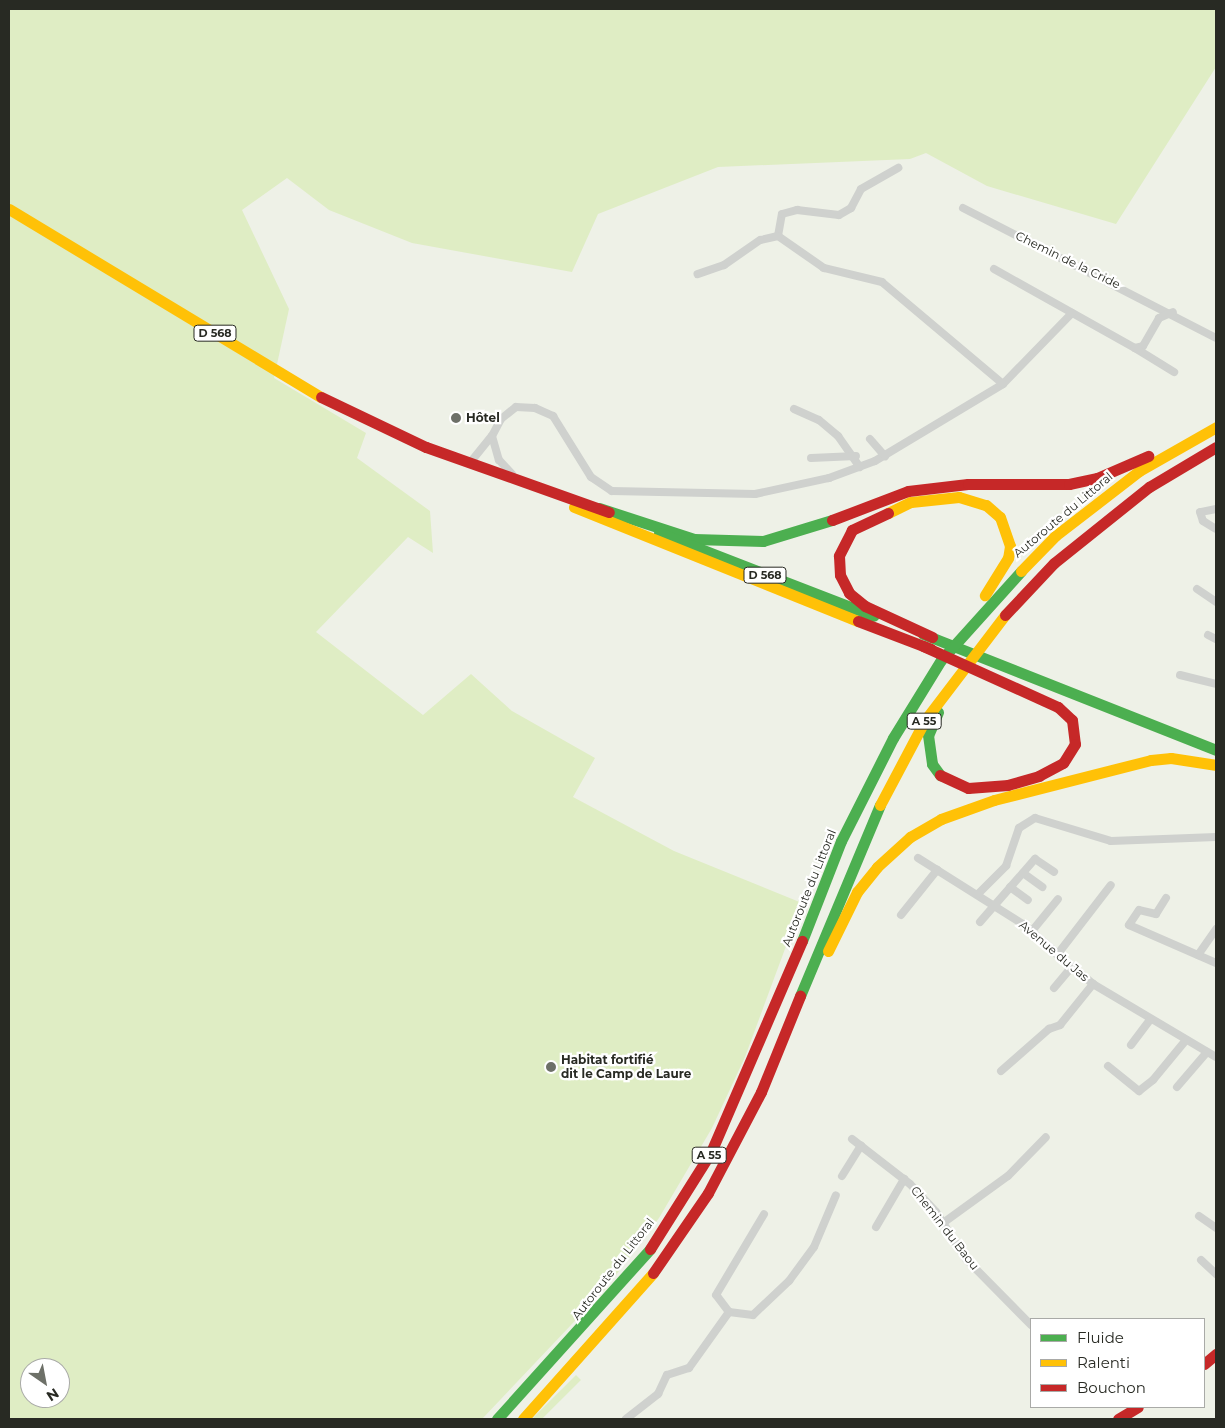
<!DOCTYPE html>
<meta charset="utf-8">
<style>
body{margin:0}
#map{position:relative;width:1225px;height:1428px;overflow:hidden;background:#eef1e7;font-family:Montserrat,sans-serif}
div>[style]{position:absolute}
.green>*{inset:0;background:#dfedc4;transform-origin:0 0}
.street>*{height:8px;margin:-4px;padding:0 4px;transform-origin:4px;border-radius:4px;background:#cfd1ce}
.fast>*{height:11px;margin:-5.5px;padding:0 5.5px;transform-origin:5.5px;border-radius:5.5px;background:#4caf50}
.slow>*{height:11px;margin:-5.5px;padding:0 5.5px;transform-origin:5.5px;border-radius:5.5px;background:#ffc107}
.jam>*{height:11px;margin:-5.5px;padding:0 5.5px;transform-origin:5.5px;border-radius:5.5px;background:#c62828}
.dots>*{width:14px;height:14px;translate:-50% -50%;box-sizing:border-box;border:2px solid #fff;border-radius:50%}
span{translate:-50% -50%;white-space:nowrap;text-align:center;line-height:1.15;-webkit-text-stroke:4.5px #fff;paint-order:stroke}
.shield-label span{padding:1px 4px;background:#fff;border:1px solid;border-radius:4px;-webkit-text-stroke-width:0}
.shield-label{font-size:11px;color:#282a23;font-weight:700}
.street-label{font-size:12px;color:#282a23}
.poi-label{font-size:12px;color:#282a23;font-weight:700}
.left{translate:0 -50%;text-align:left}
.frame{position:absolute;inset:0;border:10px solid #282a23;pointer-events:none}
.legend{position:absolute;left:1030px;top:1318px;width:175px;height:90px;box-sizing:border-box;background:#fff;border:1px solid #a9aaa7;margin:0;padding:6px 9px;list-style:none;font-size:15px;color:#282a23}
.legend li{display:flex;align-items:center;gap:10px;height:25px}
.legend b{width:25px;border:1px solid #a9aaa7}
.north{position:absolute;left:20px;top:1358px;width:50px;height:50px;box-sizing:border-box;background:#fff;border:1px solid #a9aaa7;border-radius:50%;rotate:147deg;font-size:14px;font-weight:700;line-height:20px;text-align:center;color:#282a23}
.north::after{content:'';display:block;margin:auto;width:18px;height:22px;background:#6d7068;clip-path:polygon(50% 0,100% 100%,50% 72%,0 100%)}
</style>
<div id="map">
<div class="green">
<div style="clip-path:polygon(evenodd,9px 9px,1216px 9px,1216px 67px,1116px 224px,987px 186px,926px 153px,910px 159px,718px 167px,598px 214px,572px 272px,412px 243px,329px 210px,287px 178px,242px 210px,289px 309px,274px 378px,366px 433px,357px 458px,430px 511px,433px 553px,408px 537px,316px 632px,423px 715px,471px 674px,512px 711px,595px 758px,573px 797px,674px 851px,802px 903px,745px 1057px,712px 1128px,659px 1218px,607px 1287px,482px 1419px,9px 1419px,9px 9px,30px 1368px,60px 1368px,60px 1398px,30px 1398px,30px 1368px)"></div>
<div style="left:576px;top:1375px;width:7px;height:62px;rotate:45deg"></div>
</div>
<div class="street">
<div style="left:963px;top:208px;width:284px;rotate:27.2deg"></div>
<div style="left:778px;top:236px;width:22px;rotate:-80deg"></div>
<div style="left:782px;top:214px;width:16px;rotate:-15deg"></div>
<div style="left:797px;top:210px;width:42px;rotate:6.8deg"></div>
<div style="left:839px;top:215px;width:14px;rotate:-30deg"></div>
<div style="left:851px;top:208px;width:21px;rotate:-62deg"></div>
<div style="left:861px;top:189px;width:43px;rotate:-29.6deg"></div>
<div style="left:994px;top:269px;width:162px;rotate:29.3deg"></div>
<div style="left:1135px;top:348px;width:8px;rotate:-14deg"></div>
<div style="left:1143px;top:346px;width:32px;rotate:-60deg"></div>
<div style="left:1159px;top:318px;width:15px;rotate:-23deg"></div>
<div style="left:1135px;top:348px;width:46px;rotate:31.6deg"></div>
<div style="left:1003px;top:384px;width:99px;rotate:-45.8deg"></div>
<div style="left:794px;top:409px;width:27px;rotate:24deg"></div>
<div style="left:819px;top:420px;width:25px;rotate:40deg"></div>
<div style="left:838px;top:436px;width:38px;rotate:55deg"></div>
<div style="left:492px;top:436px;width:19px;rotate:-62deg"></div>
<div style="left:501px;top:419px;width:19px;rotate:-39deg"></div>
<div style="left:516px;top:407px;width:19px;rotate:3deg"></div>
<div style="left:535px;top:408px;width:20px;rotate:24deg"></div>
<div style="left:553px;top:416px;width:72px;rotate:58.1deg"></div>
<div style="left:591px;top:477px;width:25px;rotate:34deg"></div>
<div style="left:612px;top:491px;width:143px;rotate:1.2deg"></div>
<div style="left:755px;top:494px;width:76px;rotate:-12.2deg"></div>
<div style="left:829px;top:478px;width:49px;rotate:-20.3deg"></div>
<div style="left:875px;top:461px;width:149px;rotate:-31deg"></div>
<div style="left:1003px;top:384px;width:158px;rotate:-139.9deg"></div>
<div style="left:882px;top:282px;width:60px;rotate:-166.4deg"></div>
<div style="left:824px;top:268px;width:56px;rotate:-145.2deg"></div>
<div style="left:778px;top:236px;width:18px;rotate:167deg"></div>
<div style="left:760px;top:240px;width:44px;rotate:145.2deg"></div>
<div style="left:724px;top:265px;width:28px;rotate:161deg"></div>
<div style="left:870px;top:439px;width:23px;rotate:49deg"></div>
<div style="left:811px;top:458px;width:45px;rotate:-2.5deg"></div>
<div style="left:469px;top:464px;width:36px;rotate:-51deg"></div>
<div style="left:492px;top:436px;width:25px;rotate:74deg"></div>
<div style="left:499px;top:460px;width:19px;rotate:47deg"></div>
<div style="left:1216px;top:509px;width:16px;rotate:169deg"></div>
<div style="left:1200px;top:512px;width:9px;rotate:72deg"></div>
<div style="left:1203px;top:521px;width:15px;rotate:32deg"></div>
<div style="left:1197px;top:589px;width:23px;rotate:34deg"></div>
<div style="left:1208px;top:635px;width:9px;rotate:27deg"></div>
<div style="left:1180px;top:675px;width:37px;rotate:14deg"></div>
<div style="left:918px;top:858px;width:124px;rotate:32.2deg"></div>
<div style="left:1023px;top:924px;width:92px;rotate:40.6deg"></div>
<div style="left:1093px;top:984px;width:143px;rotate:30.7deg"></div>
<div style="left:1023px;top:873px;width:24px;rotate:36deg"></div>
<div style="left:1010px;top:887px;width:22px;rotate:36deg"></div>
<div style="left:978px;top:894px;width:40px;rotate:-45deg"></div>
<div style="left:1006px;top:866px;width:40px;rotate:-71.1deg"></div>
<div style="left:1019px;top:828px;width:19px;rotate:-32deg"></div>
<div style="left:1035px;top:818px;width:79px;rotate:16.8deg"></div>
<div style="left:1111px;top:841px;width:105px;rotate:-2.2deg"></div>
<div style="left:1166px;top:898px;width:19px;rotate:122deg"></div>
<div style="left:1156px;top:914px;width:17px;rotate:-167deg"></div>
<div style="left:1139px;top:910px;width:18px;rotate:124deg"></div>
<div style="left:1129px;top:925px;width:95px;rotate:23.6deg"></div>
<div style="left:901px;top:915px;width:58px;rotate:-51.3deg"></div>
<div style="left:980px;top:922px;width:84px;rotate:-48.9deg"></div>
<div style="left:1035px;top:859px;width:23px;rotate:34deg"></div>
<div style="left:1032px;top:931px;width:41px;rotate:-50.9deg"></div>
<div style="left:1057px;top:955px;width:88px;rotate:-52.4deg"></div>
<div style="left:1198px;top:955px;width:32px;rotate:-55deg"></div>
<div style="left:1054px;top:988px;width:26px;rotate:-50deg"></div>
<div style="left:1131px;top:1045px;width:31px;rotate:-53deg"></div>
<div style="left:1108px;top:1066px;width:40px;rotate:39deg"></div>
<div style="left:1139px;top:1091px;width:18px;rotate:-38deg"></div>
<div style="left:1153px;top:1080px;width:52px;rotate:-50.5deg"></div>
<div style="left:1001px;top:1071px;width:64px;rotate:-41.2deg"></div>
<div style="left:1049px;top:1029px;width:12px;rotate:-20deg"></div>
<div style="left:1060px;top:1025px;width:53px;rotate:-51.2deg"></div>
<div style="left:1177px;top:1087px;width:46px;rotate:-49.4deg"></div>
<div style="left:852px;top:1139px;width:73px;rotate:37.8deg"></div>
<div style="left:910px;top:1184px;width:38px;rotate:47deg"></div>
<div style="left:936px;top:1212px;width:56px;rotate:57.4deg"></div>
<div style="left:966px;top:1259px;width:93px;rotate:45.4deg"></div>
<div style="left:842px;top:1176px;width:36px;rotate:-58deg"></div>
<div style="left:1199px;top:1216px;width:21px;rotate:35deg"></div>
<div style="left:943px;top:1223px;width:80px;rotate:-35.9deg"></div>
<div style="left:1008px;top:1176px;width:54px;rotate:-45.7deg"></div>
<div style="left:876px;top:1227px;width:56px;rotate:-59.7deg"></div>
<div style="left:1201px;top:1260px;width:21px;rotate:43deg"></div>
<div style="left:729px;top:1312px;width:24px;rotate:7deg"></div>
<div style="left:753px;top:1315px;width:50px;rotate:-43.4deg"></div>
<div style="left:789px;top:1281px;width:42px;rotate:-53.7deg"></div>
<div style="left:814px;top:1247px;width:56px;rotate:-67.1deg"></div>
<div style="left:626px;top:1419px;width:41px;rotate:-38deg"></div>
<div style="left:658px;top:1394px;width:21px;rotate:-65deg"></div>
<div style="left:667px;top:1375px;width:23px;rotate:-18deg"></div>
<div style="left:689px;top:1368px;width:69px;rotate:-54.5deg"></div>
<div style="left:729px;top:1312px;width:21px;rotate:-127deg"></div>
<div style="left:716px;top:1295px;width:94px;rotate:-59.3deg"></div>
</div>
<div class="fast">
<div style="left:599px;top:508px;width:100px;rotate:18.1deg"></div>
<div style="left:694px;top:539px;width:69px;rotate:1.7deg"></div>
<div style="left:763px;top:541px;width:72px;rotate:-16.9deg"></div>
<div style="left:659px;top:533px;width:230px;rotate:21.1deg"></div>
<div style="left:923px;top:634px;width:315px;rotate:21.6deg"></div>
<div style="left:938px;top:712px;width:25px;rotate:113deg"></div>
<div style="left:928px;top:735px;width:29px;rotate:82deg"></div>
<div style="left:932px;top:764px;width:14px;rotate:54deg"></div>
<div style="left:802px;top:941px;width:107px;rotate:-68.7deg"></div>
<div style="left:841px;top:841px;width:115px;rotate:-63.2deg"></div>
<div style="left:893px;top:738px;width:92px;rotate:-58.4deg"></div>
<div style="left:941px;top:660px;width:120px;rotate:-48deg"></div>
<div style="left:800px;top:996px;width:207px;rotate:-67.3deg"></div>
<div style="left:497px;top:1419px;width:229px;rotate:-48deg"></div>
</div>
<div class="slow">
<div style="left:9px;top:209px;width:364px;rotate:31.1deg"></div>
<div style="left:574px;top:507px;width:306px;rotate:21.9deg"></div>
<div style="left:888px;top:513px;width:25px;rotate:-26deg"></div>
<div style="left:911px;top:502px;width:48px;rotate:-5.9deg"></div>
<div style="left:959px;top:497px;width:28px;rotate:17deg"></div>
<div style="left:986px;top:505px;width:18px;rotate:41deg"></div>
<div style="left:1000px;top:517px;width:31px;rotate:71deg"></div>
<div style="left:1010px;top:546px;width:12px;rotate:99deg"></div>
<div style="left:1008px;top:558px;width:44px;rotate:121.9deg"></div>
<div style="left:1021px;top:571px;width:49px;rotate:-45.8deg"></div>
<div style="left:1055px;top:536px;width:106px;rotate:-37.7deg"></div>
<div style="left:1139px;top:471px;width:89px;rotate:-29.7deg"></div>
<div style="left:880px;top:805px;width:96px;rotate:-62.1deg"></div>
<div style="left:925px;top:720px;width:132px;rotate:-52.7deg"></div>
<div style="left:828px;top:951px;width:66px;rotate:-63.8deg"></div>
<div style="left:857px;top:892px;width:32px;rotate:-51deg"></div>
<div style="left:877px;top:867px;width:45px;rotate:-42.3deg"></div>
<div style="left:910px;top:837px;width:36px;rotate:-30deg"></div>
<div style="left:941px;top:819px;width:56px;rotate:-19.7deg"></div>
<div style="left:994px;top:800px;width:162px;rotate:-14.3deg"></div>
<div style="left:1151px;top:760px;width:20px;rotate:-6deg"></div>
<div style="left:1171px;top:758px;width:46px;rotate:8.8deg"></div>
<div style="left:523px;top:1419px;width:195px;rotate:-48.3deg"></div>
</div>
<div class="jam">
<div style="left:321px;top:397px;width:116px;rotate:25.5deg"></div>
<div style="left:426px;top:447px;width:194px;rotate:19.6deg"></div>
<div style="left:888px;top:513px;width:40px;rotate:155deg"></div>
<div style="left:852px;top:530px;width:29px;rotate:117deg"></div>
<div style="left:839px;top:556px;width:19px;rotate:87deg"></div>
<div style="left:840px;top:575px;width:20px;rotate:63deg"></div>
<div style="left:849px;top:593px;width:21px;rotate:39deg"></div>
<div style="left:865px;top:606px;width:74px;rotate:24.8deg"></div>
<div style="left:832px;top:520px;width:81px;rotate:-20.9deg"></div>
<div style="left:908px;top:491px;width:60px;rotate:-6.7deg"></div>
<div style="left:968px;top:484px;width:101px"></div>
<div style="left:1069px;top:484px;width:29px;rotate:-12deg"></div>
<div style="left:1097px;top:478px;width:56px;rotate:-23.3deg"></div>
<div style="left:1005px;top:615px;width:71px;rotate:-46.7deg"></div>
<div style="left:1054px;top:563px;width:122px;rotate:-38.7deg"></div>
<div style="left:1149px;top:487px;width:78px;rotate:-30.8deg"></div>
<div style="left:858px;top:621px;width:78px;rotate:21deg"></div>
<div style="left:923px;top:646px;width:148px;rotate:24.3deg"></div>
<div style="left:1058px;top:707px;width:19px;rotate:43deg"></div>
<div style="left:1072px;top:720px;width:24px;rotate:83deg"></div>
<div style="left:1075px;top:744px;width:22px;rotate:122deg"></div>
<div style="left:1063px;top:763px;width:27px;rotate:152deg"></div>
<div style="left:1039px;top:776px;width:32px;rotate:164deg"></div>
<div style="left:1008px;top:785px;width:40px;rotate:175.7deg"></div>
<div style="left:968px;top:788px;width:31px;rotate:-155deg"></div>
<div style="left:650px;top:1249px;width:115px;rotate:-57.8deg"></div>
<div style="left:711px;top:1152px;width:230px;rotate:-66.7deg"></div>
<div style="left:653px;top:1273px;width:97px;rotate:-55.5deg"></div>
<div style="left:708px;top:1193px;width:114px;rotate:-62.3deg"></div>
<div style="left:761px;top:1092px;width:104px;rotate:-67.9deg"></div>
<div style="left:1204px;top:1364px;width:16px;rotate:-40deg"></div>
<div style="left:1118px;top:1419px;width:23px;rotate:-31deg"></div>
</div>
<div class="dots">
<div style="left:456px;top:418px;background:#6d7068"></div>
<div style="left:551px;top:1067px;background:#6d7068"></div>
</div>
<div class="shield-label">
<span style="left:215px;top:333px">D 568</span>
<span style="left:765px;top:575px">D 568</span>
<span style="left:924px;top:721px">A 55</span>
<span style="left:709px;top:1155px">A 55</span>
</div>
<div class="street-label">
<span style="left:1068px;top:260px;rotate:26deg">Chemin de la Cride</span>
<span style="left:1063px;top:515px;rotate:-40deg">Autoroute du Littoral</span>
<span style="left:809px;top:888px;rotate:-68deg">Autoroute du Littoral</span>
<span style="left:1054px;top:951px;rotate:40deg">Avenue du Jas</span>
<span style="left:945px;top:1228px;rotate:52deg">Chemin du Baou</span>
<span style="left:613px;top:1269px;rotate:-52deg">Autoroute du Littoral</span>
</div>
<div class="poi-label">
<span class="left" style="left:466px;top:418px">Hôtel</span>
<span class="left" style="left:561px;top:1067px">Habitat fortifié<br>dit le Camp de Laure</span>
</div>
<div class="frame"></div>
<ul class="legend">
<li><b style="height:6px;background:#4caf50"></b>Fluide</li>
<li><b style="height:6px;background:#ffc107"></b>Ralenti</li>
<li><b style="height:6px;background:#c62828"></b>Bouchon</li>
</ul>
<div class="north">N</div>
</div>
